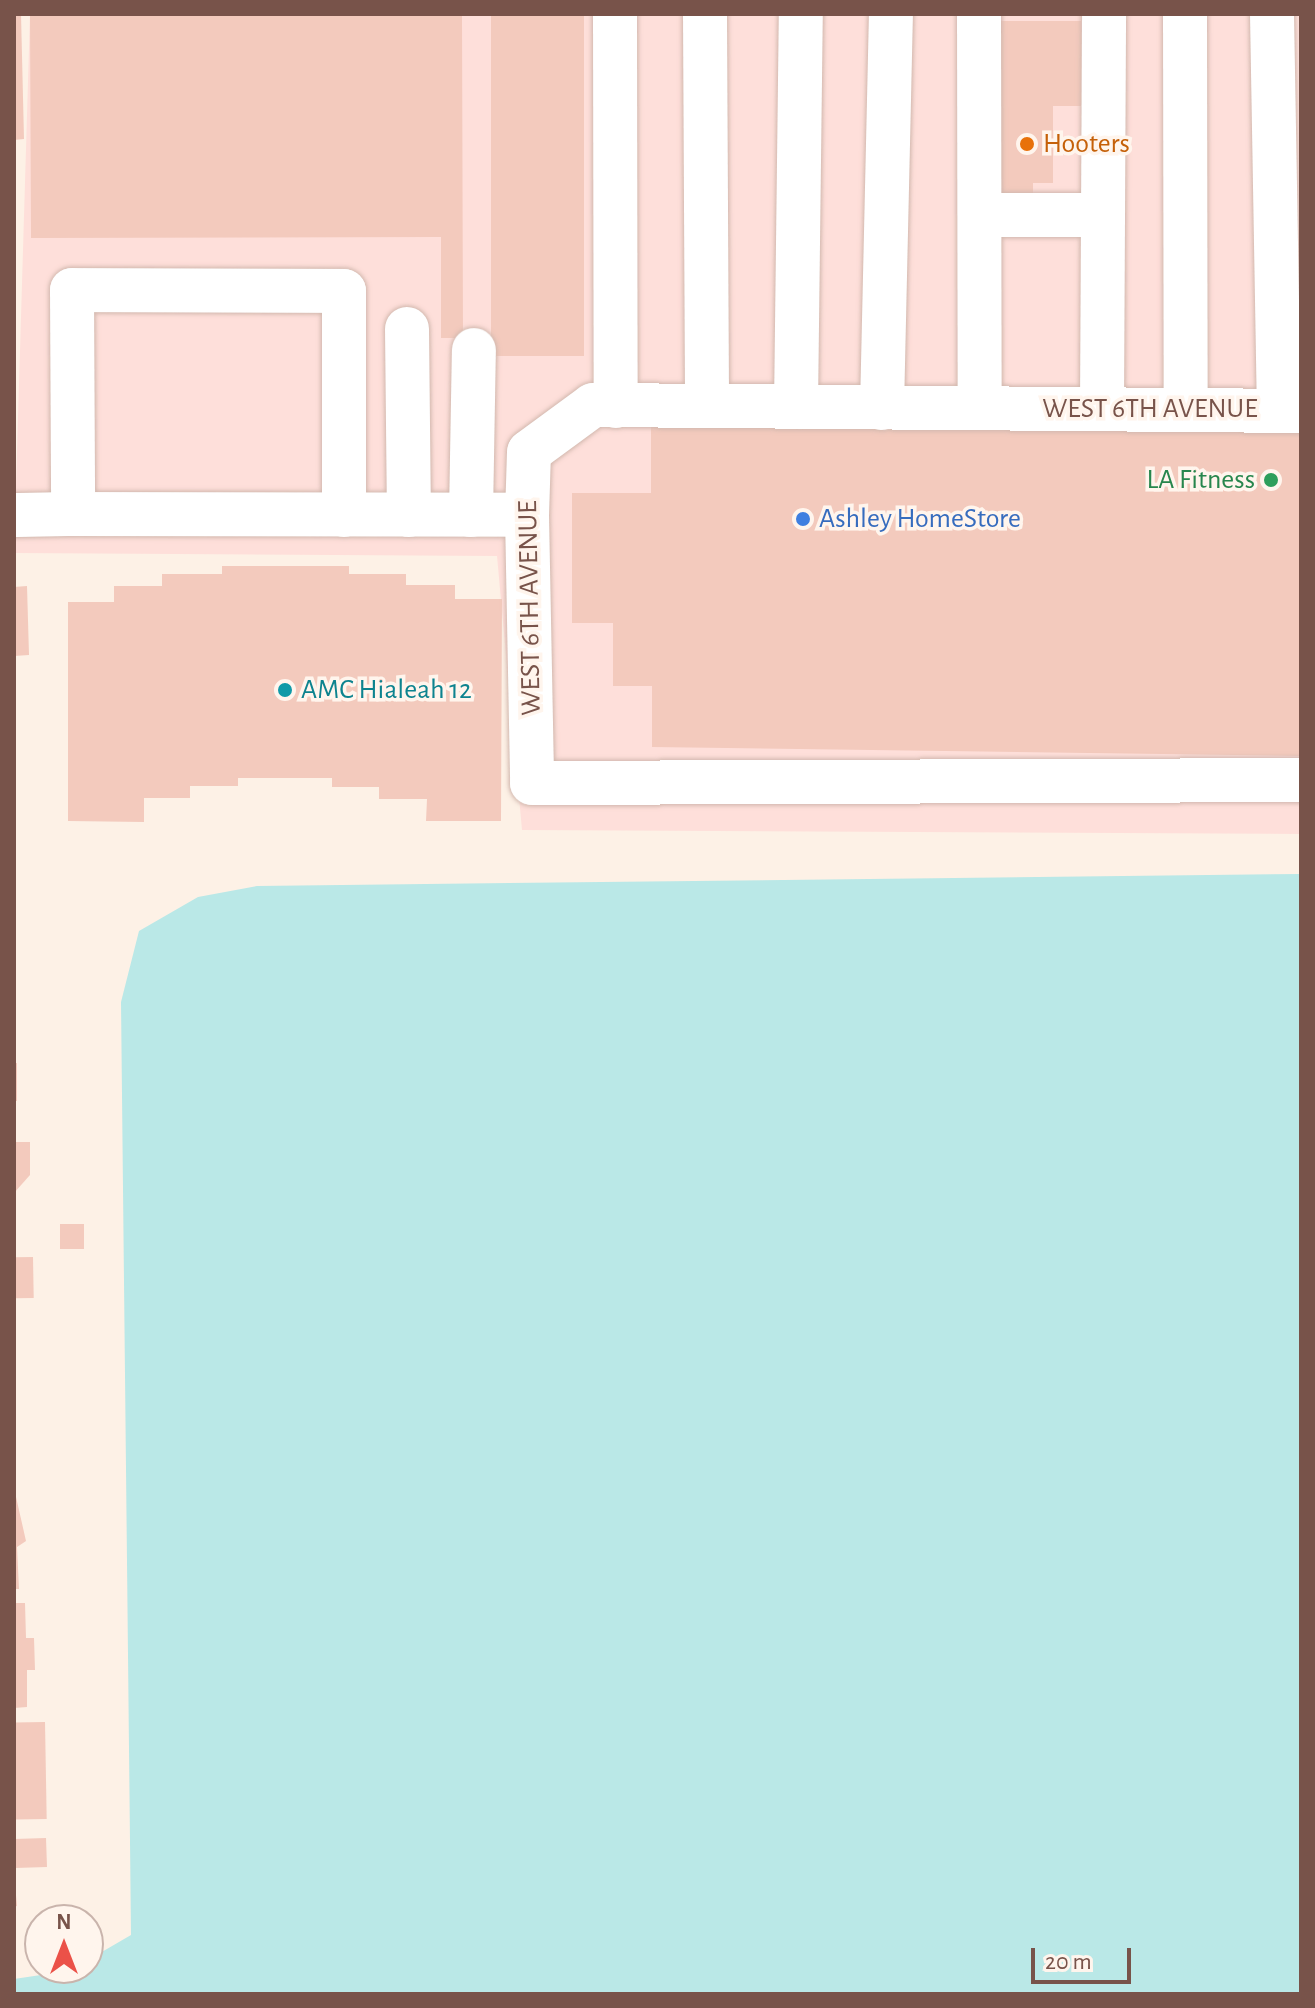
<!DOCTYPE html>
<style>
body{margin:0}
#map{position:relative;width:1315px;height:2008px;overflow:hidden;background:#fdf1e6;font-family:"Alegreya Sans",sans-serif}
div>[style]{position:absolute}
.commercial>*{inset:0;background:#fedfda}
.water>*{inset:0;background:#bae8e7}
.building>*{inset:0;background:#f3cabd;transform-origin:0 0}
.roads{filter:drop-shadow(0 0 2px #d2b8ae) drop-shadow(0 0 2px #d2b8ae)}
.minor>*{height:44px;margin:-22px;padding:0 22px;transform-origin:22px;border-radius:22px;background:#fff}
.dots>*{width:22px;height:22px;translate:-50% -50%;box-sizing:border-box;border:4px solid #fff5ed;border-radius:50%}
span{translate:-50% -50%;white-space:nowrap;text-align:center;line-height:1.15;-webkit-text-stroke:7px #fff5ed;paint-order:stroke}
.food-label{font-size:28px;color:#c56008}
.left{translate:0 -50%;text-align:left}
.street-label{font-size:28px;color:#78534a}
.leisure-label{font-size:28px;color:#27864d}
.right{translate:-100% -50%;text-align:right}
.shop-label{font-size:28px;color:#366cbe}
.culture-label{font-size:28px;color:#0d838f}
.frame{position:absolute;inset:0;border:16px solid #78534a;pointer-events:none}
.north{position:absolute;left:24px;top:1904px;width:80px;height:80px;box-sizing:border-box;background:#fff5ed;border:2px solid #c9b4ac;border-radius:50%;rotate:0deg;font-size:22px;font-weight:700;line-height:32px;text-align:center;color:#78534a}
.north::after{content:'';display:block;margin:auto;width:28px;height:36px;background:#eb5148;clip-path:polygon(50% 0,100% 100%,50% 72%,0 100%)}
.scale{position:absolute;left:1031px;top:1948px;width:100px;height:36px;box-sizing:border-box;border:4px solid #78534a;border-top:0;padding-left:10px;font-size:24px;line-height:28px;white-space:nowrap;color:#78534a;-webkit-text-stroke:6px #fff5ed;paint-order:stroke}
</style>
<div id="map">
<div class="commercial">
<div style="clip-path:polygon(30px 14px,1301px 14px,1301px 834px,522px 830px,497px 556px,14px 553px)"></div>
</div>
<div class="water">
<div style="clip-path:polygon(1301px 874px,1301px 1994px,14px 1994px,14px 1979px,88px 1968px,88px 1960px,131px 1935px,121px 1002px,139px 931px,198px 897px,257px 886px)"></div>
</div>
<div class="building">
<div style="clip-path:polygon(14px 14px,21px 14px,24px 139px,14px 140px)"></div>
<div style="clip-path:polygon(30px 14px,462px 14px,463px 338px,441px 338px,441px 237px,31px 238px)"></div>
<div style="left:491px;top:14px;width:93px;height:342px"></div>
<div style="clip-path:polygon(1001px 21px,1081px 21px,1081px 106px,1053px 106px,1053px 183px,1033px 183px,1033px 196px,1002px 196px)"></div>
<div style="clip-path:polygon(651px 425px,1301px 425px,1301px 756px,652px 747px,652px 686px,613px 686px,613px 623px,572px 623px,572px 493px,651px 493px)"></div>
<div style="clip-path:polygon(222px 566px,349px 566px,349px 574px,406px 574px,406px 585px,455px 585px,455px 599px,502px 599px,501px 821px,426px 821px,427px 799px,379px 799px,379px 787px,332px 787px,332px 778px,238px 778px,238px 786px,190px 786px,190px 798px,144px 798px,144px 822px,68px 821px,68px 602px,114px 602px,114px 586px,162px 586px,162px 574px,222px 574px)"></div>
<div style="clip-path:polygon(27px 586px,29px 655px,14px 656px,14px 587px)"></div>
<div style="left:14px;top:1063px;width:3px;height:38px"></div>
<div style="clip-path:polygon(14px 1142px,30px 1142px,30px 1175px,14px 1193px)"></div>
<div style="left:60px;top:1224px;width:24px;height:25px"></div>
<div style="left:33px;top:1257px;width:41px;height:19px;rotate:89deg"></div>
<div style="clip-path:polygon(14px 1488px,26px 1541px,17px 1547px,19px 1589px,14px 1589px)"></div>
<div style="clip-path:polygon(14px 1603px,25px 1603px,26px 1638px,34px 1638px,35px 1670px,27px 1670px,27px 1707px,14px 1708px)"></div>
<div style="left:45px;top:1722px;width:97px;height:31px;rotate:89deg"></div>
<div style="left:46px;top:1838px;width:29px;height:32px;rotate:88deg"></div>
<div style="clip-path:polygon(14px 1874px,17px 1906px,14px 1907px)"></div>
</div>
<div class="roads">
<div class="minor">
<div style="left:615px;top:14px;width:392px;rotate:89.9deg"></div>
<div style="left:705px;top:14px;width:392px;rotate:89.7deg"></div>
<div style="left:979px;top:14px;width:394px;rotate:89.9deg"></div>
<div style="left:1185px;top:14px;width:396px;rotate:89.9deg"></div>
<div style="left:1272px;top:14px;width:396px;rotate:89deg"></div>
<div style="left:980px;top:215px;width:123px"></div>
<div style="left:407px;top:329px;width:186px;rotate:89.4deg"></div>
<div style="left:796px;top:407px;width:393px;rotate:-89.3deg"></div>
<div style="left:882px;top:408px;width:394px;rotate:-88.7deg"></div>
<div style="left:1102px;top:409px;width:395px;rotate:-89.7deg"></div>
<div style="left:1301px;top:411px;width:708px;rotate:-179.51deg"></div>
<div style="left:593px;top:405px;width:79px;rotate:143.7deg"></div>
<div style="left:529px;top:452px;width:63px;rotate:91.8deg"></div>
<div style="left:527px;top:515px;width:268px;rotate:88.9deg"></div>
<div style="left:532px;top:783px;width:769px;rotate:-0.22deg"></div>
<div style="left:14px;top:515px;width:59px;rotate:-1deg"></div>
<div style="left:344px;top:515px;width:224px;rotate:-90deg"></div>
<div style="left:344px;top:291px;width:272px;rotate:-179.8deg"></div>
<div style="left:72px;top:290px;width:224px;rotate:89.7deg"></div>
<div style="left:73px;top:514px;width:454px;rotate:0.1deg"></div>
<div style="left:471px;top:515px;width:165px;rotate:-89deg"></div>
</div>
</div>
<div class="dots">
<div style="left:1027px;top:144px;background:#e8710a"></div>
<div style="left:1271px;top:480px;background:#2e9e5b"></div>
<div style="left:803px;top:519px;background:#3f7fe0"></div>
<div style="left:285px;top:690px;background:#0f9aa8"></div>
</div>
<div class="food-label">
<span class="left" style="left:1043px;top:144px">Hooters</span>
</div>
<div class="street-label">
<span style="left:1150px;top:409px">WEST 6TH AVENUE</span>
<span style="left:530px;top:608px;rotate:-91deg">WEST 6TH AVENUE</span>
</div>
<div class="leisure-label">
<span class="right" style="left:1255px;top:480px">LA Fitness</span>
</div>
<div class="shop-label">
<span class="left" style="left:819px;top:519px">Ashley HomeStore</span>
</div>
<div class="culture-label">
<span class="left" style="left:301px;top:690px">AMC Hialeah 12</span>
</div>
<div class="frame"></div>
<div class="north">N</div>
<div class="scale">20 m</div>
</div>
